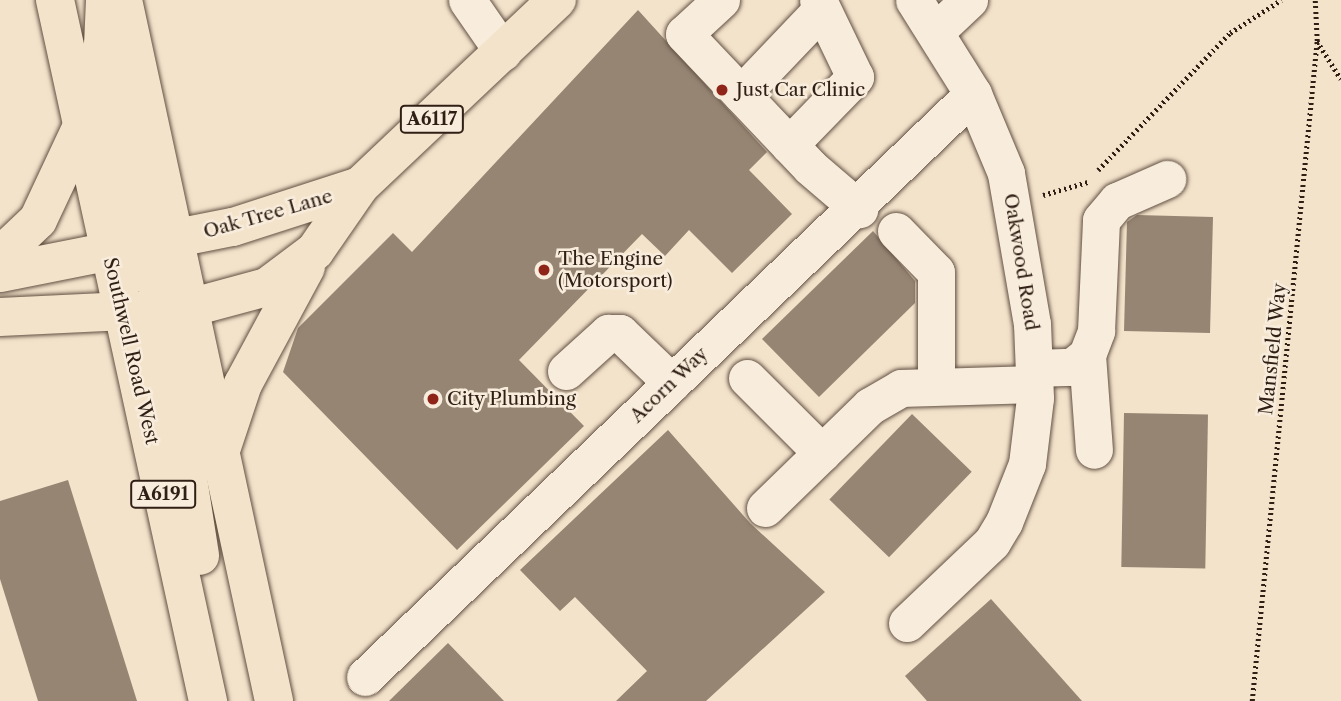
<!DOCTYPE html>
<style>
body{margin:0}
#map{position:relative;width:1341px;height:701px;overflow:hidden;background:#f4e3cb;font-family:"Libre Caslon Text",serif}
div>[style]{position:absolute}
.building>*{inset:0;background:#968573;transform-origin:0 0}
.path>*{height:4.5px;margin-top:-2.25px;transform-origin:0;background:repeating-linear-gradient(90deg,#301f14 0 2px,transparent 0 5.5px)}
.roads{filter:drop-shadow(0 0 2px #615042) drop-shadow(0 0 2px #615042)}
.minor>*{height:37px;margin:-18.5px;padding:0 18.5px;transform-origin:18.5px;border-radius:18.5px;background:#f8eddd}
.major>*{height:38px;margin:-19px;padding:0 19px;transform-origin:19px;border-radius:19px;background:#f4e3cb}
.dots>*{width:19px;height:19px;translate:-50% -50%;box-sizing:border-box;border:4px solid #f8eddd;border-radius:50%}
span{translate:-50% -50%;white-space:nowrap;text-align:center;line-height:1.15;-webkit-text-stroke:5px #f8eddd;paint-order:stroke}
.shield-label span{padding:2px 5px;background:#f8eddd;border:2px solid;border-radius:5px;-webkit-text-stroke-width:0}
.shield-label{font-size:18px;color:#301f14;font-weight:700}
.poi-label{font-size:19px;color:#301f14}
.left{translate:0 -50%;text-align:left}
.street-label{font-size:19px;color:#301f14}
</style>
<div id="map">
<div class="building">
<div style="clip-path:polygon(638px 10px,767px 152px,749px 170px,792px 214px,732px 273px,689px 230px,665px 256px,642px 234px,519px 360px,584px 426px,457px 550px,283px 372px,298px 328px,393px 233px,412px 252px)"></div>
<div style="clip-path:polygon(1137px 215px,1213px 217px,1210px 333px,1124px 331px,1127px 222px)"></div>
<div style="clip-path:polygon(873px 231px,915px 281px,915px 303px,819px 397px,762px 339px)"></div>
<div style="left:1124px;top:413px;width:84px;height:154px;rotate:1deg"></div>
<div style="left:912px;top:414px;width:83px;height:119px;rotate:44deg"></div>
<div style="clip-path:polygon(668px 430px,750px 523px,825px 592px,706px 701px,616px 701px,647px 671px,575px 597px,560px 611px,520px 570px)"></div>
<div style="clip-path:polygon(68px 480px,137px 701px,38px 701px,0 579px,0 501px)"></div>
<div style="clip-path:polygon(991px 599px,1082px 701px,927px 701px,905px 676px)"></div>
<div style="clip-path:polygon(448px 643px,504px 701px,389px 701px)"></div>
</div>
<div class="path">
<div style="left:1317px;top:41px;width:45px;rotate:57.7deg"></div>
<div style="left:1098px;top:170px;width:190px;rotate:-46.1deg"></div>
<div style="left:1230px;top:33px;width:61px;rotate:-32.9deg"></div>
<div style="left:1043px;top:195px;width:47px;rotate:-16.1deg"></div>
<div style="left:1252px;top:701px;width:663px;rotate:-84.38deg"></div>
<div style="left:1317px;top:41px;width:41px;rotate:-92.8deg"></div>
</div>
<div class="roads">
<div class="minor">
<div style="left:467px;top:0;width:63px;rotate:55.3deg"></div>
<div style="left:721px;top:0;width:50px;rotate:137.4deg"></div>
<div style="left:684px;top:34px;width:183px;rotate:46.5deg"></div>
<div style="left:810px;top:167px;width:65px;rotate:40.6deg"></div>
<div style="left:937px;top:30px;width:44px;rotate:-43.2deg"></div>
<div style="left:741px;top:94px;width:117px;rotate:-46.4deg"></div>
<div style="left:789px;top:145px;width:95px;rotate:-45.9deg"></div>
<div style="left:855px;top:77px;width:85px;rotate:-115.7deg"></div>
<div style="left:896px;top:231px;width:57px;rotate:45.7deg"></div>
<div style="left:936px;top:272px;width:110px;rotate:90deg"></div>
<div style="left:1087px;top:355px;width:95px;rotate:85.8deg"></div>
<div style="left:1034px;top:368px;width:38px;rotate:-2deg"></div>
<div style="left:1072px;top:367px;width:19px;rotate:-39deg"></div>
<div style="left:1087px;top:355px;width:26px;rotate:-69deg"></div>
<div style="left:1096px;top:331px;width:111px;rotate:-87.4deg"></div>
<div style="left:1101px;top:220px;width:25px;rotate:-50deg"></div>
<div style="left:1117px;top:201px;width:55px;rotate:-23.7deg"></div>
<div style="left:566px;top:371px;width:57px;rotate:-42.1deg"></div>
<div style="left:608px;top:333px;width:12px"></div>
<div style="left:620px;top:333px;width:72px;rotate:43.9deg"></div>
<div style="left:747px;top:378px;width:106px;rotate:45deg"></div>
<div style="left:765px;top:508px;width:146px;rotate:-44.2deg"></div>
<div style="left:870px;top:406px;width:36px;rotate:-30deg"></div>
<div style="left:901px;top:388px;width:133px;rotate:-1.7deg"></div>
<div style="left:907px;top:623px;width:117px;rotate:-43.6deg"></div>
<div style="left:992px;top:542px;width:23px;rotate:-59deg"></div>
<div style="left:1004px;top:522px;width:62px;rotate:-68.4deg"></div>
<div style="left:1027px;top:464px;width:66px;rotate:-83.1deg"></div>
<div style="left:1035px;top:398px;width:74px;rotate:-92.3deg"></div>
<div style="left:1032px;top:324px;width:153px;rotate:-99.8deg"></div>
<div style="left:1006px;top:173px;width:86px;rotate:-112.7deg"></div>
<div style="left:973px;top:94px;width:111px;rotate:-122.1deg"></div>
<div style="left:365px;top:677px;width:842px;rotate:-43.8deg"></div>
</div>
<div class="major">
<div style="left:55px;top:0;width:718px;rotate:77.69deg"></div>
<div style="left:105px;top:0;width:45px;rotate:92.5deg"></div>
<div style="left:103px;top:45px;width:206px;rotate:78.5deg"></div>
<div style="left:144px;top:247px;width:26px;rotate:92deg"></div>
<div style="left:123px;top:0;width:717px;rotate:77.84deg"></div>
<div style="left:0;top:256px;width:52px;rotate:-43.5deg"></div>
<div style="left:38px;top:220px;width:104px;rotate:-64.9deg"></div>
<div style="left:0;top:273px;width:237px;rotate:-11.2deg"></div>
<div style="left:233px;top:227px;width:133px;rotate:-17.9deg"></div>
<div style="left:158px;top:287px;width:272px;rotate:81.1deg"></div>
<div style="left:0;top:317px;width:189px;rotate:-2.7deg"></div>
<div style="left:189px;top:308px;width:81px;rotate:-15.1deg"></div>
<div style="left:267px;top:287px;width:60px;rotate:-36.9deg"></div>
<div style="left:315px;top:251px;width:79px;rotate:-55.3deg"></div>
<div style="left:360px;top:186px;width:271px;rotate:-43.4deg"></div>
<div style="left:221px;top:450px;width:70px;rotate:-71.6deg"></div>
<div style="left:243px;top:384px;width:133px;rotate:-61.7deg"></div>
</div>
</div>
<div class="dots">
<div style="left:722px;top:90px;background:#8f2418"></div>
<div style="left:544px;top:270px;background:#8f2418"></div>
<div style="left:433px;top:399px;background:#8f2418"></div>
</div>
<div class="shield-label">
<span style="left:432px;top:119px">A6117</span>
<span style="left:163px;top:494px">A6191</span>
</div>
<div class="poi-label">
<span class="left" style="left:736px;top:90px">Just Car Clinic</span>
<span class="left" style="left:558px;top:270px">The Engine<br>(Motorsport)</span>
<span class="left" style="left:447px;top:399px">City Plumbing</span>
</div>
<div class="street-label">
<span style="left:268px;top:214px;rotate:-16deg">Oak Tree Lane</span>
<span style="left:1021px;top:262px;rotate:81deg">Oakwood Road</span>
<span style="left:1273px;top:349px;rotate:-84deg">Mansfield Way</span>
<span style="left:131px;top:351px;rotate:77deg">Southwell Road West</span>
<span style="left:669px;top:385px;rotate:-44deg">Acorn Way</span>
</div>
</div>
